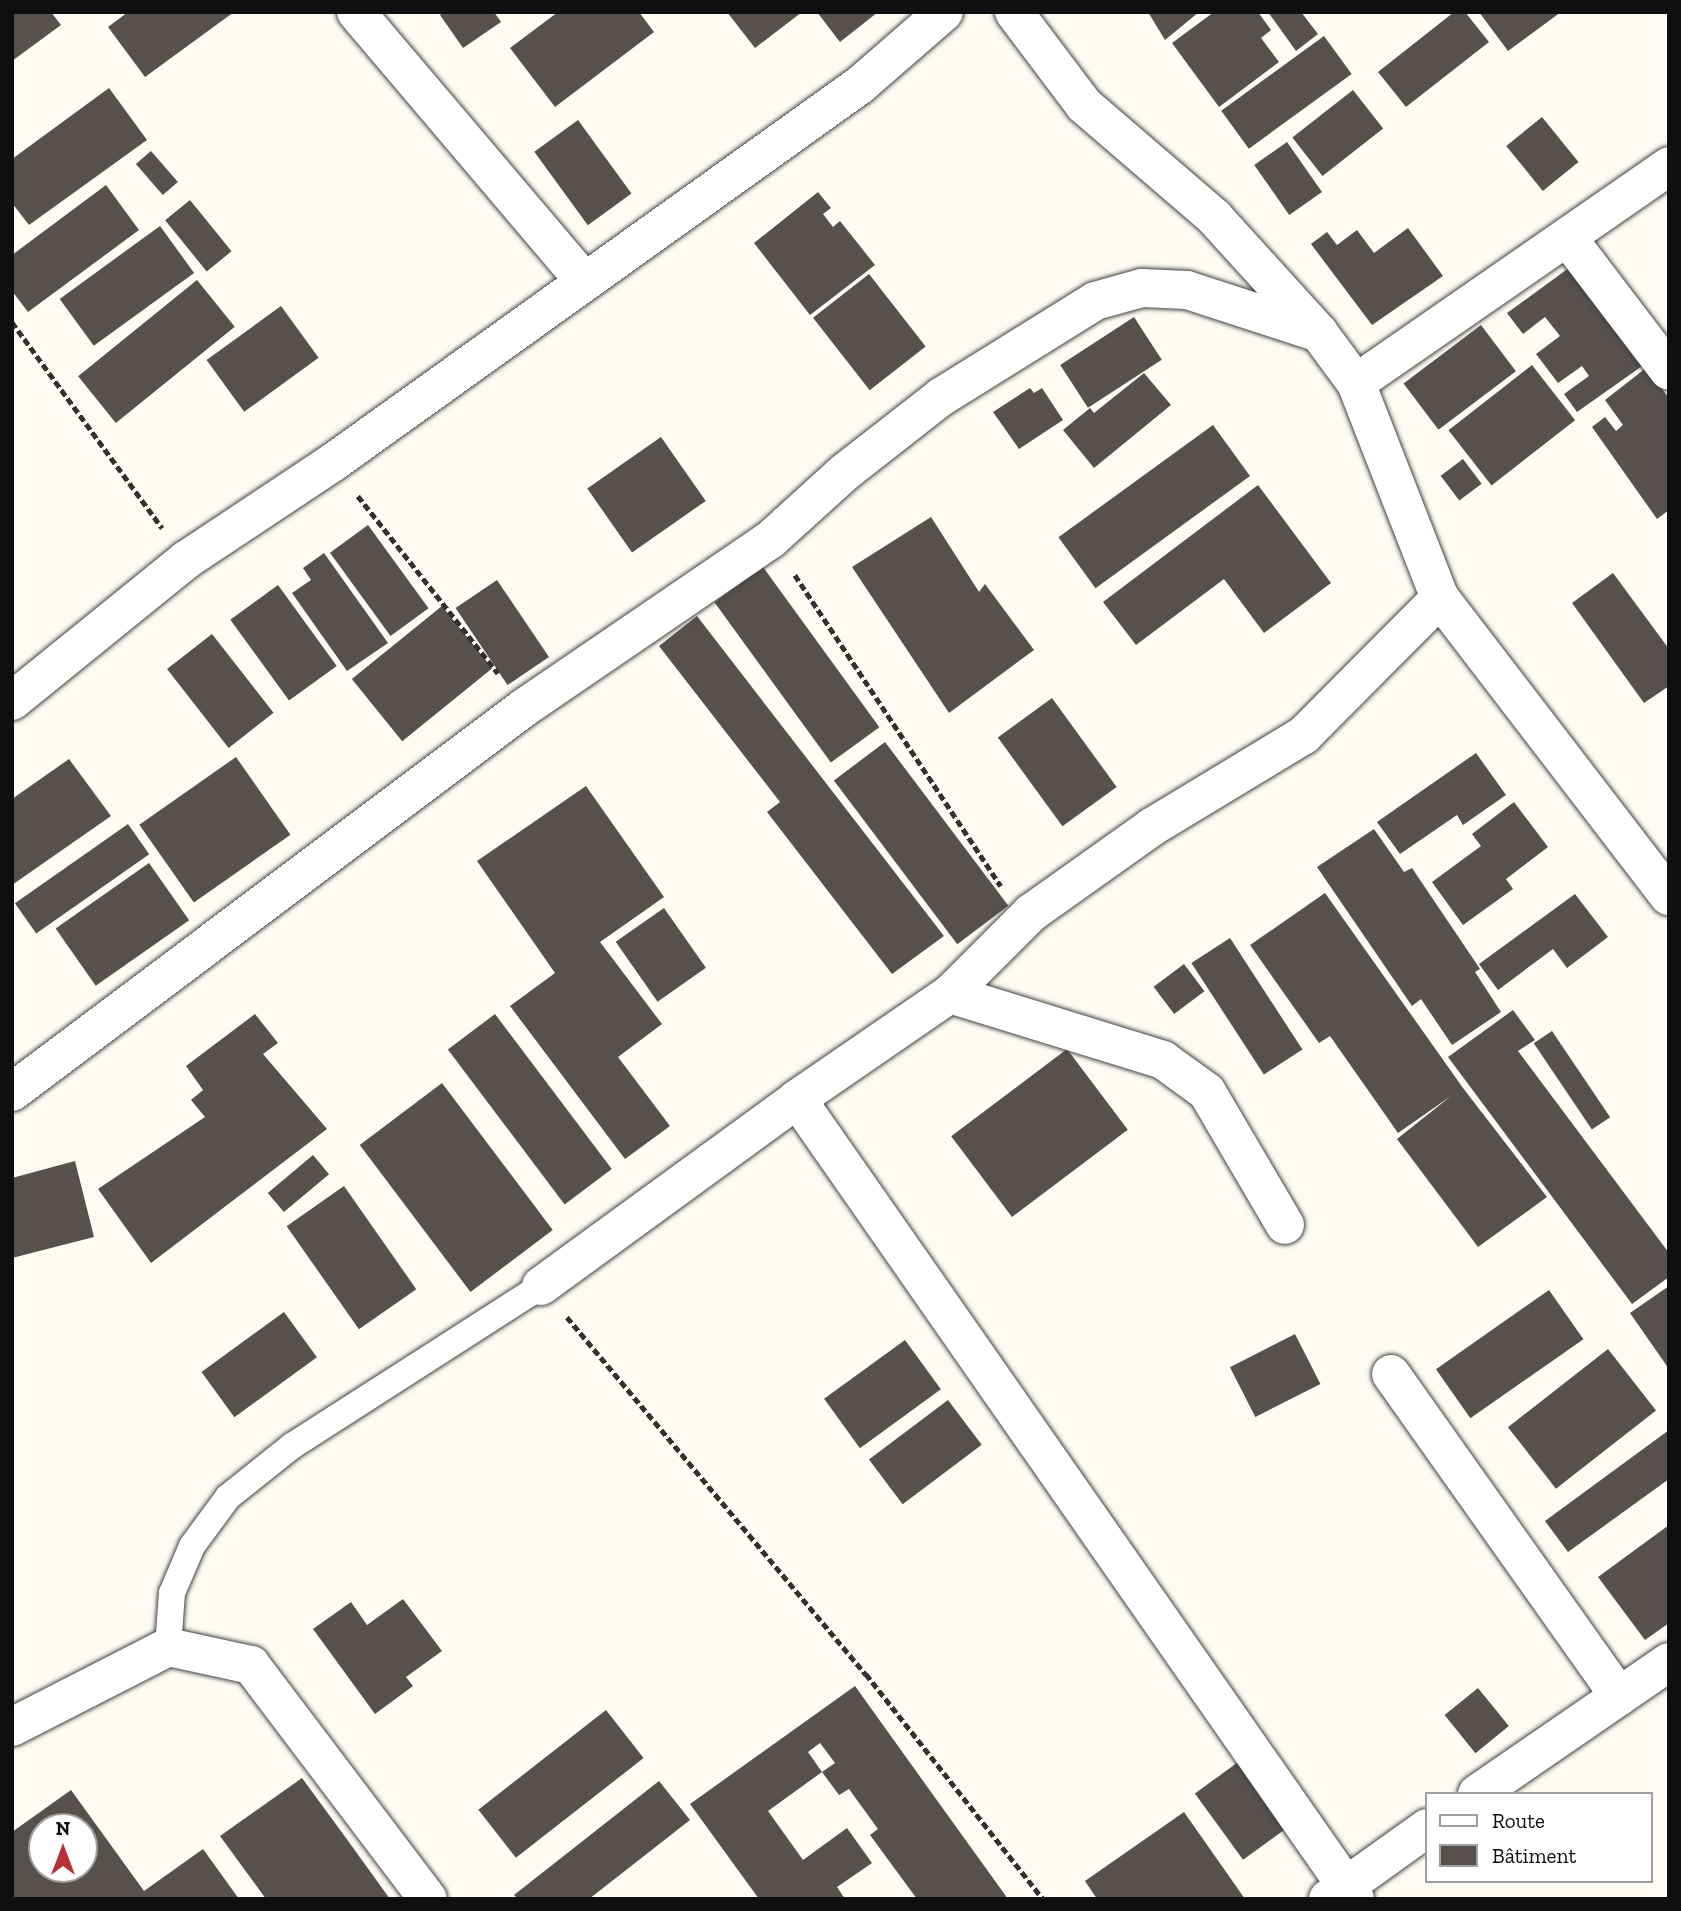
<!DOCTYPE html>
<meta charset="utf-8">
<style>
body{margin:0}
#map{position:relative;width:1681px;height:1911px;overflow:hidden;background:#fefcf2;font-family:"Zilla Slab",serif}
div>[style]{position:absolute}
.building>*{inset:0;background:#57504c;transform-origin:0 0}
.path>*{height:4.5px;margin-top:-2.25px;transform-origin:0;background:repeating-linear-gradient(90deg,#313131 0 7px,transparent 0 10.5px)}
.roads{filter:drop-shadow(0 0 2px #424242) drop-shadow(0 0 2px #424242)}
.service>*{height:26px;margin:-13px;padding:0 13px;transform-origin:13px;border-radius:13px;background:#fff}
.minor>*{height:38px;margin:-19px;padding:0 19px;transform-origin:19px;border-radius:19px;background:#fff}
span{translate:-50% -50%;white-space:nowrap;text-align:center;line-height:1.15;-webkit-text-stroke:7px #fff;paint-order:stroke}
.frame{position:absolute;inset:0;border:14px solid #0f0f0f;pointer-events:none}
.legend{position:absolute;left:1425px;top:1792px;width:228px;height:91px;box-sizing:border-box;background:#fff;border:2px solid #9f9f9f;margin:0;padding:9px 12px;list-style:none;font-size:21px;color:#0f0f0f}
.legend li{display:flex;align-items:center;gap:14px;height:35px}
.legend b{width:35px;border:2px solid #9f9f9f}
.north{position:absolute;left:28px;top:1813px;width:70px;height:70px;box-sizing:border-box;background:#fff;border:2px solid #9f9f9f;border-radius:50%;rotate:0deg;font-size:19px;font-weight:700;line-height:28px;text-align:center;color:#0f0f0f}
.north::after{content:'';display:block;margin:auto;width:24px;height:32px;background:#b53137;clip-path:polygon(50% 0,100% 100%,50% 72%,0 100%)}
</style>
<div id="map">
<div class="building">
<div style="clip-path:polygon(12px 12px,51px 12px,61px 25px,12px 61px)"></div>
<div style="clip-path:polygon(128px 12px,234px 12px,145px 77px,108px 27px)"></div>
<div style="clip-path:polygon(444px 12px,494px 12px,501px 22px,463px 48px,440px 15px)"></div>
<div style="clip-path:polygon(558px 12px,639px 12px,654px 32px,555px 107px,510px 48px)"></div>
<div style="clip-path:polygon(727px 12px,802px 12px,755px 48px)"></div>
<div style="clip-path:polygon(817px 12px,878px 12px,840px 42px)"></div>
<div style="clip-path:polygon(1148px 12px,1199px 12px,1165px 40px)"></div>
<div style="clip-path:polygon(1214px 12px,1258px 12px,1271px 30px,1261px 38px,1279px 62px,1219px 107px,1172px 43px)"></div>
<div style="clip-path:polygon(1268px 12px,1301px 12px,1318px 34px,1296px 51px)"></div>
<div style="clip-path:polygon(1454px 12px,1465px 12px,1489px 42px,1406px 107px,1378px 72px)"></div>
<div style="clip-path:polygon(1479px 12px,1561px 12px,1508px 51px)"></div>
<div style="left:1324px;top:36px;width:47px;height:127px;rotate:54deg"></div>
<div style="clip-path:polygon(109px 88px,147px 140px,29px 225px,12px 203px,12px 159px)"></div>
<div style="left:1353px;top:90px;width:49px;height:77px;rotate:52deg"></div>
<div style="left:1542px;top:117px;width:58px;height:46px;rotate:51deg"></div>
<div style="left:578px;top:120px;width:91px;height:54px;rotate:54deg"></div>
<div style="left:1287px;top:142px;width:61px;height:40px;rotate:55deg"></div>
<div style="left:151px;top:151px;width:41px;height:20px;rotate:49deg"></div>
<div style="clip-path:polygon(106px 185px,139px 230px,28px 312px,12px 291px,12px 255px)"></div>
<div style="clip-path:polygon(818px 192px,831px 208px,823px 214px,833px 227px,840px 221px,875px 265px,810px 315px,754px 243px)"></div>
<div style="left:190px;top:200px;width:66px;height:32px;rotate:51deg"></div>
<div style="left:160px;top:226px;width:58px;height:124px;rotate:54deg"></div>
<div style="clip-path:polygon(1408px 228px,1443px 276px,1372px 325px,1311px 244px,1327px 232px,1337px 245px,1357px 230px,1374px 253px)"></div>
<div style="clip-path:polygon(1573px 265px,1645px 364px,1577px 412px,1564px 394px,1589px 376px,1582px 366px,1558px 383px,1536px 354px,1560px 336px,1545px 317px,1523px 334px,1507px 313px)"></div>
<div style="left:869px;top:274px;width:92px;height:71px;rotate:52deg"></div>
<div style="left:197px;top:280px;width:60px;height:153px;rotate:51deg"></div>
<div style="left:281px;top:306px;width:64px;height:92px;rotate:54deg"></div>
<div style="left:1134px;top:317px;width:51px;height:88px;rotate:57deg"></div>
<div style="left:1481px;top:325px;width:58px;height:97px;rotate:53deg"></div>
<div style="left:1532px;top:365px;width:70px;height:106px;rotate:52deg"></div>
<div style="clip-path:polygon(1646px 368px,1669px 398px,1669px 510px,1657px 519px,1592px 427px,1605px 417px,1616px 431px,1623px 425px,1605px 400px)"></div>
<div style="clip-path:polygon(1144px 373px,1171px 405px,1094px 468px,1063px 430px,1090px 408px,1094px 413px)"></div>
<div style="clip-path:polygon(1030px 388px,1034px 393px,1042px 388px,1063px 420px,1019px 449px,993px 412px)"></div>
<div style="left:1213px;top:425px;width:63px;height:191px;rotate:54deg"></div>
<div style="left:661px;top:437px;width:78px;height:90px;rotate:55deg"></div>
<div style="left:1463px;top:459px;width:31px;height:28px;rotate:53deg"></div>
<div style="clip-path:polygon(1258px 485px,1331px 583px,1264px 633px,1224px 579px,1136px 645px,1103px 602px)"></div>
<div style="clip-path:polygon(931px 517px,979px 592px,985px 584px,1034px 650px,949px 713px,852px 567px)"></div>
<div style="left:368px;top:525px;width:103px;height:47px;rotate:54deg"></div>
<div style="clip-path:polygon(324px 553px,388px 643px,347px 671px,292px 593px,311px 580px,303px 568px)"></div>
<div style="left:763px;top:567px;width:198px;height:60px;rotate:54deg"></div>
<div style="clip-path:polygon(1613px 573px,1669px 649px,1669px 686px,1644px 703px,1572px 603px)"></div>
<div style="left:497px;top:580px;width:93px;height:50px;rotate:56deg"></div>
<div style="left:278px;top:585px;width:100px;height:59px;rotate:54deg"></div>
<div style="left:442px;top:606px;width:80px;height:116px;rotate:51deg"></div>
<div style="clip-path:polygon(697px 616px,944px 936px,892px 974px,767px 812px,780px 802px,659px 646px)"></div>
<div style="left:212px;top:634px;width:100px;height:57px;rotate:52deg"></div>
<div style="left:1052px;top:698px;width:110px;height:67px;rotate:54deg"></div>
<div style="left:885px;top:742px;width:205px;height:64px;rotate:53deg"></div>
<div style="clip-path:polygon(1476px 753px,1506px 795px,1463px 825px,1457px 815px,1400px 854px,1377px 822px)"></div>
<div style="left:236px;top:757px;width:95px;height:118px;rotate:55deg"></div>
<div style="clip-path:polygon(69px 759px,111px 816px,12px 885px,12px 799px)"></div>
<div style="clip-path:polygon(586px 786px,664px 897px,600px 942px,662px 1024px,618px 1057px,670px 1126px,625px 1159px,510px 1006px,555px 973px,477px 861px)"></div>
<div style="clip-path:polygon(1514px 802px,1548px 847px,1506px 879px,1513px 889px,1463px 925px,1432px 882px,1481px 846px,1472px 834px)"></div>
<div style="left:128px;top:824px;width:37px;height:138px;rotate:55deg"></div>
<div style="clip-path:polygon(1374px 829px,1404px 872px,1412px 868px,1480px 969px,1475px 972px,1501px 1012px,1452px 1045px,1421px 999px,1412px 1006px,1317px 867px)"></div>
<div style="left:149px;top:863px;width:70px;height:114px;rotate:55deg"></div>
<div style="clip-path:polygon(1325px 893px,1463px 1088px,1547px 1197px,1478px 1247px,1397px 1139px,1451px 1096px,1398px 1133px,1330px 1036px,1319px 1043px,1250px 945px)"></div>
<div style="clip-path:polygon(1575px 894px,1608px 937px,1567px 968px,1553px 949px,1498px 990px,1479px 964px)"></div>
<div style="left:664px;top:908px;width:73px;height:59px;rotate:55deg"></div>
<div style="left:1230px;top:938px;width:133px;height:46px;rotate:57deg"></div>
<div style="left:1184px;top:964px;width:34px;height:38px;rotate:53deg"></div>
<div style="clip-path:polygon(1513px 1010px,1535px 1040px,1518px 1051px,1669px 1253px,1669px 1277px,1632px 1304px,1448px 1057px)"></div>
<div style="clip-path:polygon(255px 1014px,278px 1043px,263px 1054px,327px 1129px,151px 1263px,98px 1189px,205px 1117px,191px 1100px,203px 1090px,186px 1066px)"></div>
<div style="left:495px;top:1014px;width:194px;height:59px;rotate:53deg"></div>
<div style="left:1552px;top:1031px;width:104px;height:22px;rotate:56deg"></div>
<div style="left:1067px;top:1049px;width:101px;height:145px;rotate:53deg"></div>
<div style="left:442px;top:1083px;width:184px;height:103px;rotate:53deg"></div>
<div style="left:313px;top:1155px;width:25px;height:59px;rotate:50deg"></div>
<div style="clip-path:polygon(75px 1161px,94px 1237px,12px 1258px,12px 1178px)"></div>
<div style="left:344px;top:1186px;width:126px;height:70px;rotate:55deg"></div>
<div style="clip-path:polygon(1669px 1286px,1669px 1369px,1630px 1313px)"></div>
<div style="left:1549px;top:1290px;width:60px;height:138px;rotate:55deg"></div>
<div style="left:284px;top:1312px;width:56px;height:102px;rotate:54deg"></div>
<div style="left:1295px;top:1334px;width:56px;height:73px;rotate:63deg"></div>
<div style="left:905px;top:1340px;width:61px;height:100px;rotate:54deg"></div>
<div style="left:1608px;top:1349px;width:78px;height:127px;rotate:52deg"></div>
<div style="left:948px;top:1400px;width:56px;height:99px;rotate:53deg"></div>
<div style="clip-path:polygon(1669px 1430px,1669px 1479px,1568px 1552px,1545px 1521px)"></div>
<div style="clip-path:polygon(1669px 1525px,1669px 1623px,1645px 1640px,1598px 1577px)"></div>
<div style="clip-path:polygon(403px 1599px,442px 1651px,406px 1677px,413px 1686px,375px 1714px,313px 1629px,351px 1602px,367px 1625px)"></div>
<div style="clip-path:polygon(855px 1686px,931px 1792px,1008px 1899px,917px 1899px,870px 1835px,878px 1829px,849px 1789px,839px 1795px,822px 1772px,835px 1763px,820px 1743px,808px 1752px,822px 1772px,768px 1811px,803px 1860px,847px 1828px,872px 1863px,837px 1887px,845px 1899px,759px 1899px,690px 1804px)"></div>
<div style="left:1478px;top:1688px;width:49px;height:43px;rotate:51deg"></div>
<div style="left:606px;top:1710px;width:61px;height:162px;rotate:52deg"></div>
<div style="left:1241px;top:1760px;width:82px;height:57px;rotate:54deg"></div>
<div style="clip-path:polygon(302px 1778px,346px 1838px,390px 1899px,266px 1899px,220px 1836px)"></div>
<div style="clip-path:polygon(659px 1781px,690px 1820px,589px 1899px,518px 1899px,514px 1895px)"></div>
<div style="clip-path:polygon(evenodd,71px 1790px,144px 1891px,203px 1849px,239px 1899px,12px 1899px,12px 1832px,71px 1790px,42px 1827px,84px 1827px,84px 1869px,42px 1869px,42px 1827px)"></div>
<div style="clip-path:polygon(1184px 1812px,1245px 1899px,1097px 1899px,1085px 1881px)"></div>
</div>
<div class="path">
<div style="left:12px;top:322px;width:255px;rotate:53.9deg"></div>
<div style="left:358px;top:496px;width:226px;rotate:51.7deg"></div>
<div style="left:795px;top:575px;width:373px;rotate:56.5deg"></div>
<div style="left:567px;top:1317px;width:466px;rotate:50.1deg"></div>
<div style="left:866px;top:1674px;width:286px;rotate:51.8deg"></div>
</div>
<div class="roads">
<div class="service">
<div style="left:168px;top:1647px;width:54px;rotate:-85.8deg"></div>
<div style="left:172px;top:1593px;width:51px;rotate:-66.9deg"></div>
<div style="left:192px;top:1546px;width:61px;rotate:-53.7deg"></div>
<div style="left:228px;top:1497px;width:82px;rotate:-38.6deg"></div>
<div style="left:292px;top:1446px;width:296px;rotate:-32.7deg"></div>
</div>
<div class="minor">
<div style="left:356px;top:12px;width:353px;rotate:49.7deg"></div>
<div style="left:1014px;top:12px;width:116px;rotate:53deg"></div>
<div style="left:1084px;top:105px;width:172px;rotate:40.7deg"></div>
<div style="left:1214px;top:217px;width:156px;rotate:47.8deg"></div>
<div style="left:1319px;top:333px;width:62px;rotate:53.5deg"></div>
<div style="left:1356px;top:383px;width:231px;rotate:68.7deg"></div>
<div style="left:1440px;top:598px;width:376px;rotate:52.5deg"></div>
<div style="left:1567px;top:237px;width:168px;rotate:52.7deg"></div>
<div style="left:1356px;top:383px;width:381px;rotate:-34.7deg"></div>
<div style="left:12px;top:701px;width:224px;rotate:-39deg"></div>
<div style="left:186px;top:560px;width:175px;rotate:-33.6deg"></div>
<div style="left:332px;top:463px;width:649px;rotate:-35.6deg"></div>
<div style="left:860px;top:85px;width:111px;rotate:-41deg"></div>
<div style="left:950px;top:994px;width:223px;rotate:17.2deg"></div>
<div style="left:1163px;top:1060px;width:54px;rotate:36deg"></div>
<div style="left:1207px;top:1092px;width:154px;rotate:59.6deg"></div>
<div style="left:12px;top:1092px;width:641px;rotate:-36.89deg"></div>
<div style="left:525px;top:707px;width:297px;rotate:-34.3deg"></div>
<div style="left:770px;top:540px;width:101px;rotate:-42.2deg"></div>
<div style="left:845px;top:472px;width:122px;rotate:-38deg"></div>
<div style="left:941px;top:397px;width:181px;rotate:-31.9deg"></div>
<div style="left:1095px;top:301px;width:49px;rotate:-15.5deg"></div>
<div style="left:1142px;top:288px;width:45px;rotate:2.5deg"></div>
<div style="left:1187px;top:290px;width:139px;rotate:18deg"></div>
<div style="left:797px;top:1099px;width:975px;rotate:55.1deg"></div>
<div style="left:541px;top:1286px;width:317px;rotate:-36.1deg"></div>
<div style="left:797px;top:1099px;width:186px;rotate:-34.5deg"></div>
<div style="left:950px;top:994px;width:115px;rotate:-45deg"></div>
<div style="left:1031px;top:913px;width:148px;rotate:-35.4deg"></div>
<div style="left:1152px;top:827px;width:178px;rotate:-31.2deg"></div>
<div style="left:1304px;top:735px;width:193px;rotate:-45.2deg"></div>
<div style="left:1391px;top:1374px;width:395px;rotate:54.7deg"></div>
<div style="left:12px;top:1727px;width:175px;rotate:-27.1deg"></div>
<div style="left:168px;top:1647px;width:85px;rotate:12.2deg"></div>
<div style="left:251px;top:1665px;width:293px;rotate:52.9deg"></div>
<div style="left:1477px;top:1794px;width:233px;rotate:-34.5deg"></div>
<div style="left:1328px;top:1899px;width:122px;rotate:-35.6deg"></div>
</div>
</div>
<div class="frame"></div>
<ul class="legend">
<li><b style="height:9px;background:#fff"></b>Route</li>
<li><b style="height:19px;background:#57504c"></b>Bâtiment</li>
</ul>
<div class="north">N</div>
</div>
